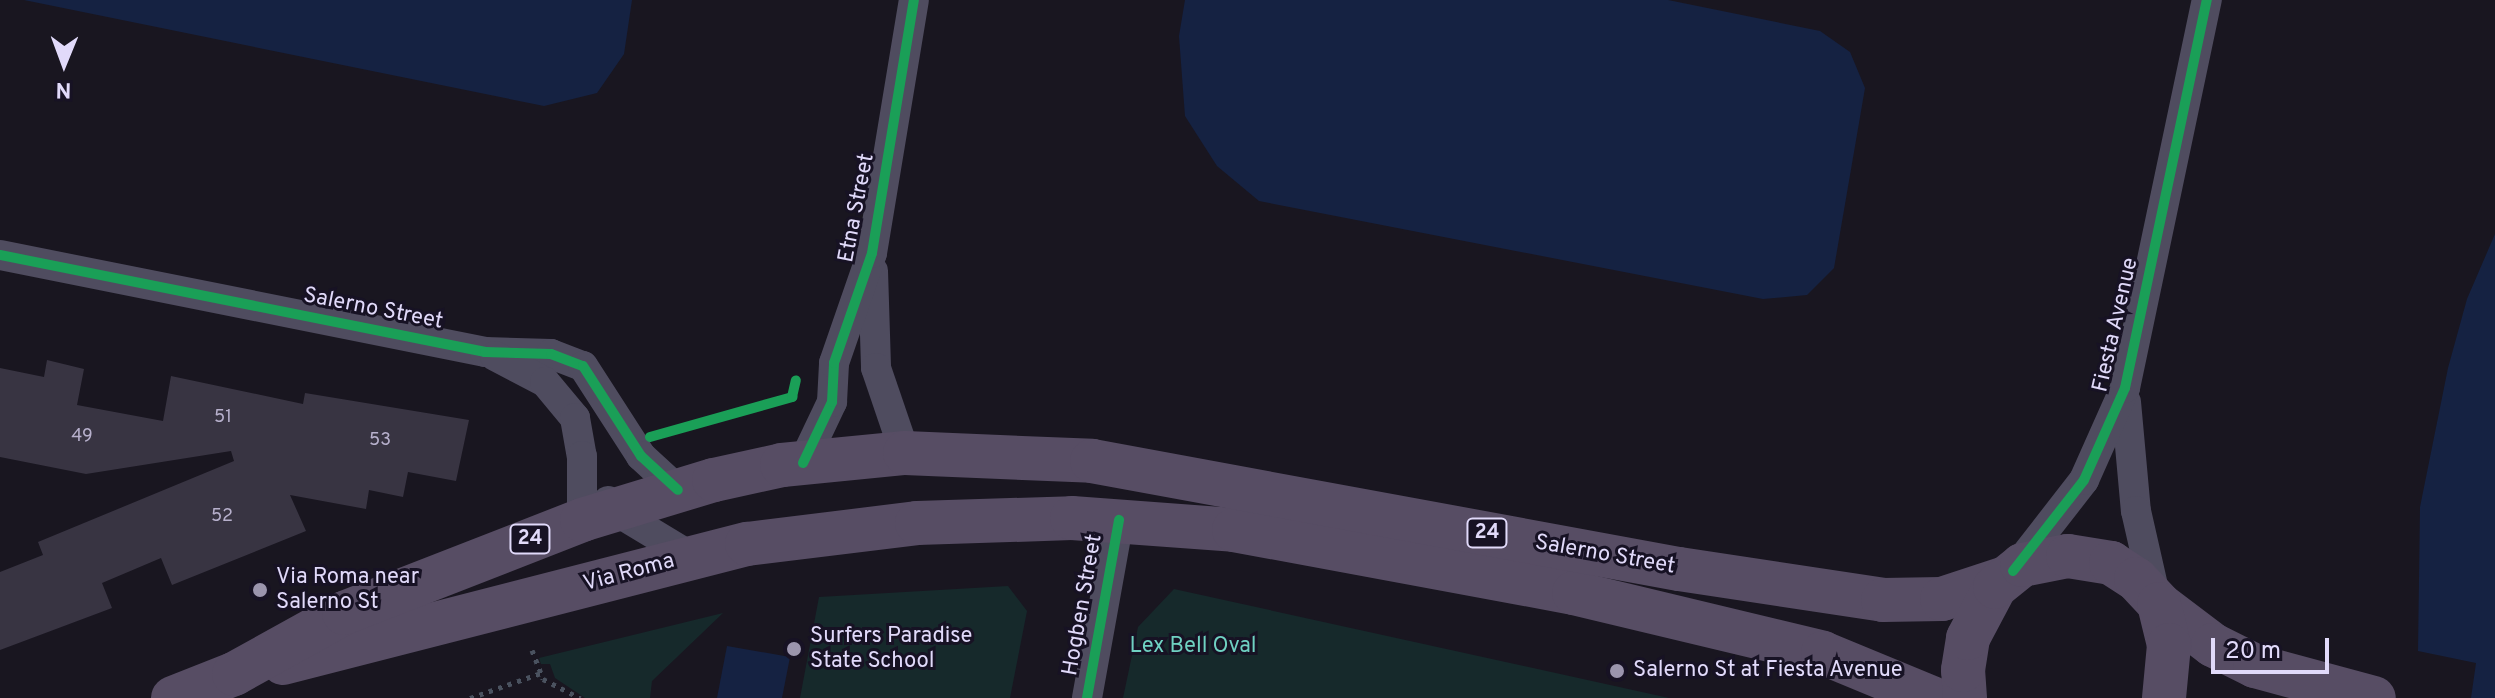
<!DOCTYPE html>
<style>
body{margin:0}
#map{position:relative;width:2495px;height:698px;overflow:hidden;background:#191620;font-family:Overpass,sans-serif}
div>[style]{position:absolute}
.green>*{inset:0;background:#16292b}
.water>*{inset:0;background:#152242}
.building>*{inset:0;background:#383442}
.path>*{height:5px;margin-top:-2.5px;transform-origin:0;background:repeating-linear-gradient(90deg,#4a525f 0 4px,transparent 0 10px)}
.minor>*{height:30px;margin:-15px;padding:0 15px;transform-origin:15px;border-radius:15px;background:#4f4c5f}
.primary>*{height:44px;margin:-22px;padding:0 22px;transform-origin:22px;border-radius:22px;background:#574d64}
.cycleway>*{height:10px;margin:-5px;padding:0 5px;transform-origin:5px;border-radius:5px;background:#1a9f57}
.dots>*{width:22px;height:22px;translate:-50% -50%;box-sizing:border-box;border:4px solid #171224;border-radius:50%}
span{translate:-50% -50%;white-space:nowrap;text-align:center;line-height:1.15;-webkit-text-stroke:6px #171224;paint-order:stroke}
.number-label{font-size:18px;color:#b7b0cc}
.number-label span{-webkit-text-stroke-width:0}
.shield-label span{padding:2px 6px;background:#171224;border:2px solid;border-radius:6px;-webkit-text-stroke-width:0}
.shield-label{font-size:20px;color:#e1dafa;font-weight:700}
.street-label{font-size:22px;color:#e1dafa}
.poi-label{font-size:22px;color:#e1dafa}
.left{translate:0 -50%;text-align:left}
.park-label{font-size:22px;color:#6fd1c2}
.north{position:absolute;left:24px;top:24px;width:80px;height:80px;-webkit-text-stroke:6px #171224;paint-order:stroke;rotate:181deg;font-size:22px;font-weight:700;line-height:32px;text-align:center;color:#e1dafa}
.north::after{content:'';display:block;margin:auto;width:28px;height:36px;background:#e1dafa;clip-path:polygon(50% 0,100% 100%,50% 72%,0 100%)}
.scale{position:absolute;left:2211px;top:638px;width:118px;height:36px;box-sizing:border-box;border:4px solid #e1dafa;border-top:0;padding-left:10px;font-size:24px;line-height:28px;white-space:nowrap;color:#e1dafa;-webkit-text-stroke:6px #171224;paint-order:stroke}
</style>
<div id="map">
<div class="green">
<div style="clip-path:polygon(1008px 586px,1027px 611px,1010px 698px,800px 698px,819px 597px)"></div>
<div style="clip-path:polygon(1174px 589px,1669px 698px,1123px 698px,1138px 627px)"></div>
<div style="clip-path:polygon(723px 613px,652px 681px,650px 698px,585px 698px,555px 678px,550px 664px,541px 664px,539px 658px)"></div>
</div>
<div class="water">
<div style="clip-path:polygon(24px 0,632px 0,624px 54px,597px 93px,544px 106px)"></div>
<div style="clip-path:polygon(1185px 0,1668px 0,1820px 31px,1850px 52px,1865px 88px,1834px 268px,1807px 295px,1763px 299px,1259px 201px,1217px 166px,1185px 116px,1179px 36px)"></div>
<div style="clip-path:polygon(2495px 234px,2495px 698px,2471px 698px,2476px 663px,2418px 651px,2420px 507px,2448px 368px,2467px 299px)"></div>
<div style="clip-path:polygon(727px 646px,790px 657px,782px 698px,717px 698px)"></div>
</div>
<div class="building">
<div style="clip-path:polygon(47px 360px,84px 369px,77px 405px,163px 421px,171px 376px,303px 404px,305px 393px,469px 420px,456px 481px,408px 472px,403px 497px,369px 490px,366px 509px,290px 495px,306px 531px,172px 585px,161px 558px,102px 583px,112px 608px,0 650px,0 572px,43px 555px,38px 542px,234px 461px,231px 451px,86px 474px,0 457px,0 368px,44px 377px)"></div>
</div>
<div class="path">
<div style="left:532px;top:650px;width:31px;rotate:69deg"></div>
<div style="left:543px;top:679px;width:42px;rotate:27.2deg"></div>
<div style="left:470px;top:698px;width:75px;rotate:-19.4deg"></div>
</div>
<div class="minor">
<div style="left:0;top:255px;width:495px;rotate:11.3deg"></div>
<div style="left:485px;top:352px;width:66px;rotate:1.7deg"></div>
<div style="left:551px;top:354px;width:34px;rotate:21deg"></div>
<div style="left:583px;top:366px;width:107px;rotate:57.2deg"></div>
<div style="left:641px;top:456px;width:50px;rotate:42.6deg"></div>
<div style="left:873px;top:271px;width:97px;rotate:88.2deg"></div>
<div style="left:876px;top:368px;width:90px;rotate:71.2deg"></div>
<div style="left:495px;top:356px;width:56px;rotate:27.5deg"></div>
<div style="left:545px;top:382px;width:47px;rotate:50.2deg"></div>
<div style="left:575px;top:418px;width:39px;rotate:80deg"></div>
<div style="left:582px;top:456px;width:64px;rotate:90deg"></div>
<div style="left:2126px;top:402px;width:109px;rotate:84.8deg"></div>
<div style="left:2136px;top:511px;width:90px;rotate:77.2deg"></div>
<div style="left:803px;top:463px;width:68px;rotate:-64.6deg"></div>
<div style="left:832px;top:402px;width:39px;rotate:-87deg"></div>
<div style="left:834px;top:363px;width:116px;rotate:-70.9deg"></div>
<div style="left:872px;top:253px;width:256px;rotate:-80.6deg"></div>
<div style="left:608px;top:501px;width:11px;rotate:56deg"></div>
<div style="left:614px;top:510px;width:91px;rotate:31.1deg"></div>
<div style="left:2014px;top:570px;width:114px;rotate:-52.1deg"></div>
<div style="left:2084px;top:480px;width:101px;rotate:-66deg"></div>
<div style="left:2125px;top:388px;width:397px;rotate:-78.1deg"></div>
<div style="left:1087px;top:698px;width:181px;rotate:-79.8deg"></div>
</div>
<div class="primary">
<div style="left:2159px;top:604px;width:68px;rotate:37.2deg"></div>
<div style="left:2213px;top:645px;width:47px;rotate:26.6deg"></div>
<div style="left:2255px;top:666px;width:123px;rotate:15.1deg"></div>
<div style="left:283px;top:663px;width:479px;rotate:-14.4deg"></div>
<div style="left:747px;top:544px;width:171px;rotate:-7deg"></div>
<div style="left:917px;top:523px;width:155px;rotate:-1.8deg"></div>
<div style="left:1072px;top:518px;width:162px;rotate:4.2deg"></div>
<div style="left:1234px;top:530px;width:346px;rotate:10.5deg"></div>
<div style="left:1574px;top:593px;width:256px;rotate:13.5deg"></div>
<div style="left:1823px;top:653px;width:118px;rotate:22.4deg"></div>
<div style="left:173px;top:698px;width:66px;rotate:-21.5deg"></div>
<div style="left:234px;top:674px;width:126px;rotate:-29deg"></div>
<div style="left:344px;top:613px;width:256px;rotate:-21.3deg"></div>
<div style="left:582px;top:520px;width:138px;rotate:-16.9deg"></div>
<div style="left:714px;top:480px;width:70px;rotate:-12.4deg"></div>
<div style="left:782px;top:465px;width:124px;rotate:-5.6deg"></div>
<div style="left:905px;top:453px;width:187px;rotate:2.4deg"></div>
<div style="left:1092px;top:461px;width:597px;rotate:10.43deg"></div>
<div style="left:1679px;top:569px;width:206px;rotate:8.6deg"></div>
<div style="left:1883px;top:600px;width:59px;rotate:-1deg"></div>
<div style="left:1942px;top:599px;width:64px;rotate:-18.2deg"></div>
<div style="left:1965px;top:698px;width:28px;rotate:-94deg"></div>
<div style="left:1963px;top:670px;width:32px;rotate:-81deg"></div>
<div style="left:1968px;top:638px;width:58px;rotate:-62.1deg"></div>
<div style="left:1995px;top:587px;width:35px;rotate:-39deg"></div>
<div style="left:2022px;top:565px;width:47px;rotate:-11.1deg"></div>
<div style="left:2068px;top:556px;width:44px;rotate:9.2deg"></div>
<div style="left:2111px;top:563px;width:30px;rotate:33deg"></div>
<div style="left:2136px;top:579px;width:34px;rotate:47deg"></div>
<div style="left:2159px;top:604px;width:42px;rotate:76.3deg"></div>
<div style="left:2169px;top:645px;width:53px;rotate:95.4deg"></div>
</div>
<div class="cycleway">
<div style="left:0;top:255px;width:495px;rotate:11.3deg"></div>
<div style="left:485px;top:352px;width:66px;rotate:1.7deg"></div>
<div style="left:551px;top:354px;width:34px;rotate:21deg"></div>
<div style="left:583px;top:366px;width:107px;rotate:57.2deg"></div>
<div style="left:641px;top:456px;width:50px;rotate:42.6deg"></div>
<div style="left:650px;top:437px;width:148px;rotate:-15.7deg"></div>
<div style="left:792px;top:397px;width:17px;rotate:-77deg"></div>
<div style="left:803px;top:463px;width:68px;rotate:-64.6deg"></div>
<div style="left:832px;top:402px;width:39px;rotate:-87deg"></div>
<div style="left:834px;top:363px;width:116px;rotate:-70.9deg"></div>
<div style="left:872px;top:253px;width:256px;rotate:-80.6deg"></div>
<div style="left:2013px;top:571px;width:115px;rotate:-52deg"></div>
<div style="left:2084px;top:480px;width:101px;rotate:-66deg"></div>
<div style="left:2125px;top:388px;width:397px;rotate:-78.1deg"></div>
<div style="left:1087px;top:698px;width:181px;rotate:-79.8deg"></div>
</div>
<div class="dots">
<div style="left:260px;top:590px;background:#9b95ae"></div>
<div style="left:794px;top:649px;background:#9b95ae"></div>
<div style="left:1617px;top:671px;background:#9b95ae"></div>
</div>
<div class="number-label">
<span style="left:223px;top:418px">51</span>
<span style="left:82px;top:437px">49</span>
<span style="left:380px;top:441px">53</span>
<span style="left:222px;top:517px">52</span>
</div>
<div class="shield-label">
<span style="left:1487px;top:533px">24</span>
<span style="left:530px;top:539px">24</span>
</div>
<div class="street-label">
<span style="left:857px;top:208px;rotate:-79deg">Etna Street</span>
<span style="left:373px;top:309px;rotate:11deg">Salerno Street</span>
<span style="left:2116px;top:325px;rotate:-77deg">Fiesta Avenue</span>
<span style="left:1605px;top:555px;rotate:10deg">Salerno Street</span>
<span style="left:629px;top:573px;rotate:-15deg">Via Roma</span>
<span style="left:1083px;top:605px;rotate:-80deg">Hogben Street</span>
</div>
<div class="poi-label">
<span class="left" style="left:276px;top:590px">Via Roma near<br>Salerno St</span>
<span class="left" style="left:810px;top:649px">Surfers Paradise<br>State School</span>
<span class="left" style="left:1633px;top:671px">Salerno St at Fiesta Avenue</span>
</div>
<div class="park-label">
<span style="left:1193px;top:647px">Lex Bell Oval</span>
</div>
<div class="north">N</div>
<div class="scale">20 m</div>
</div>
